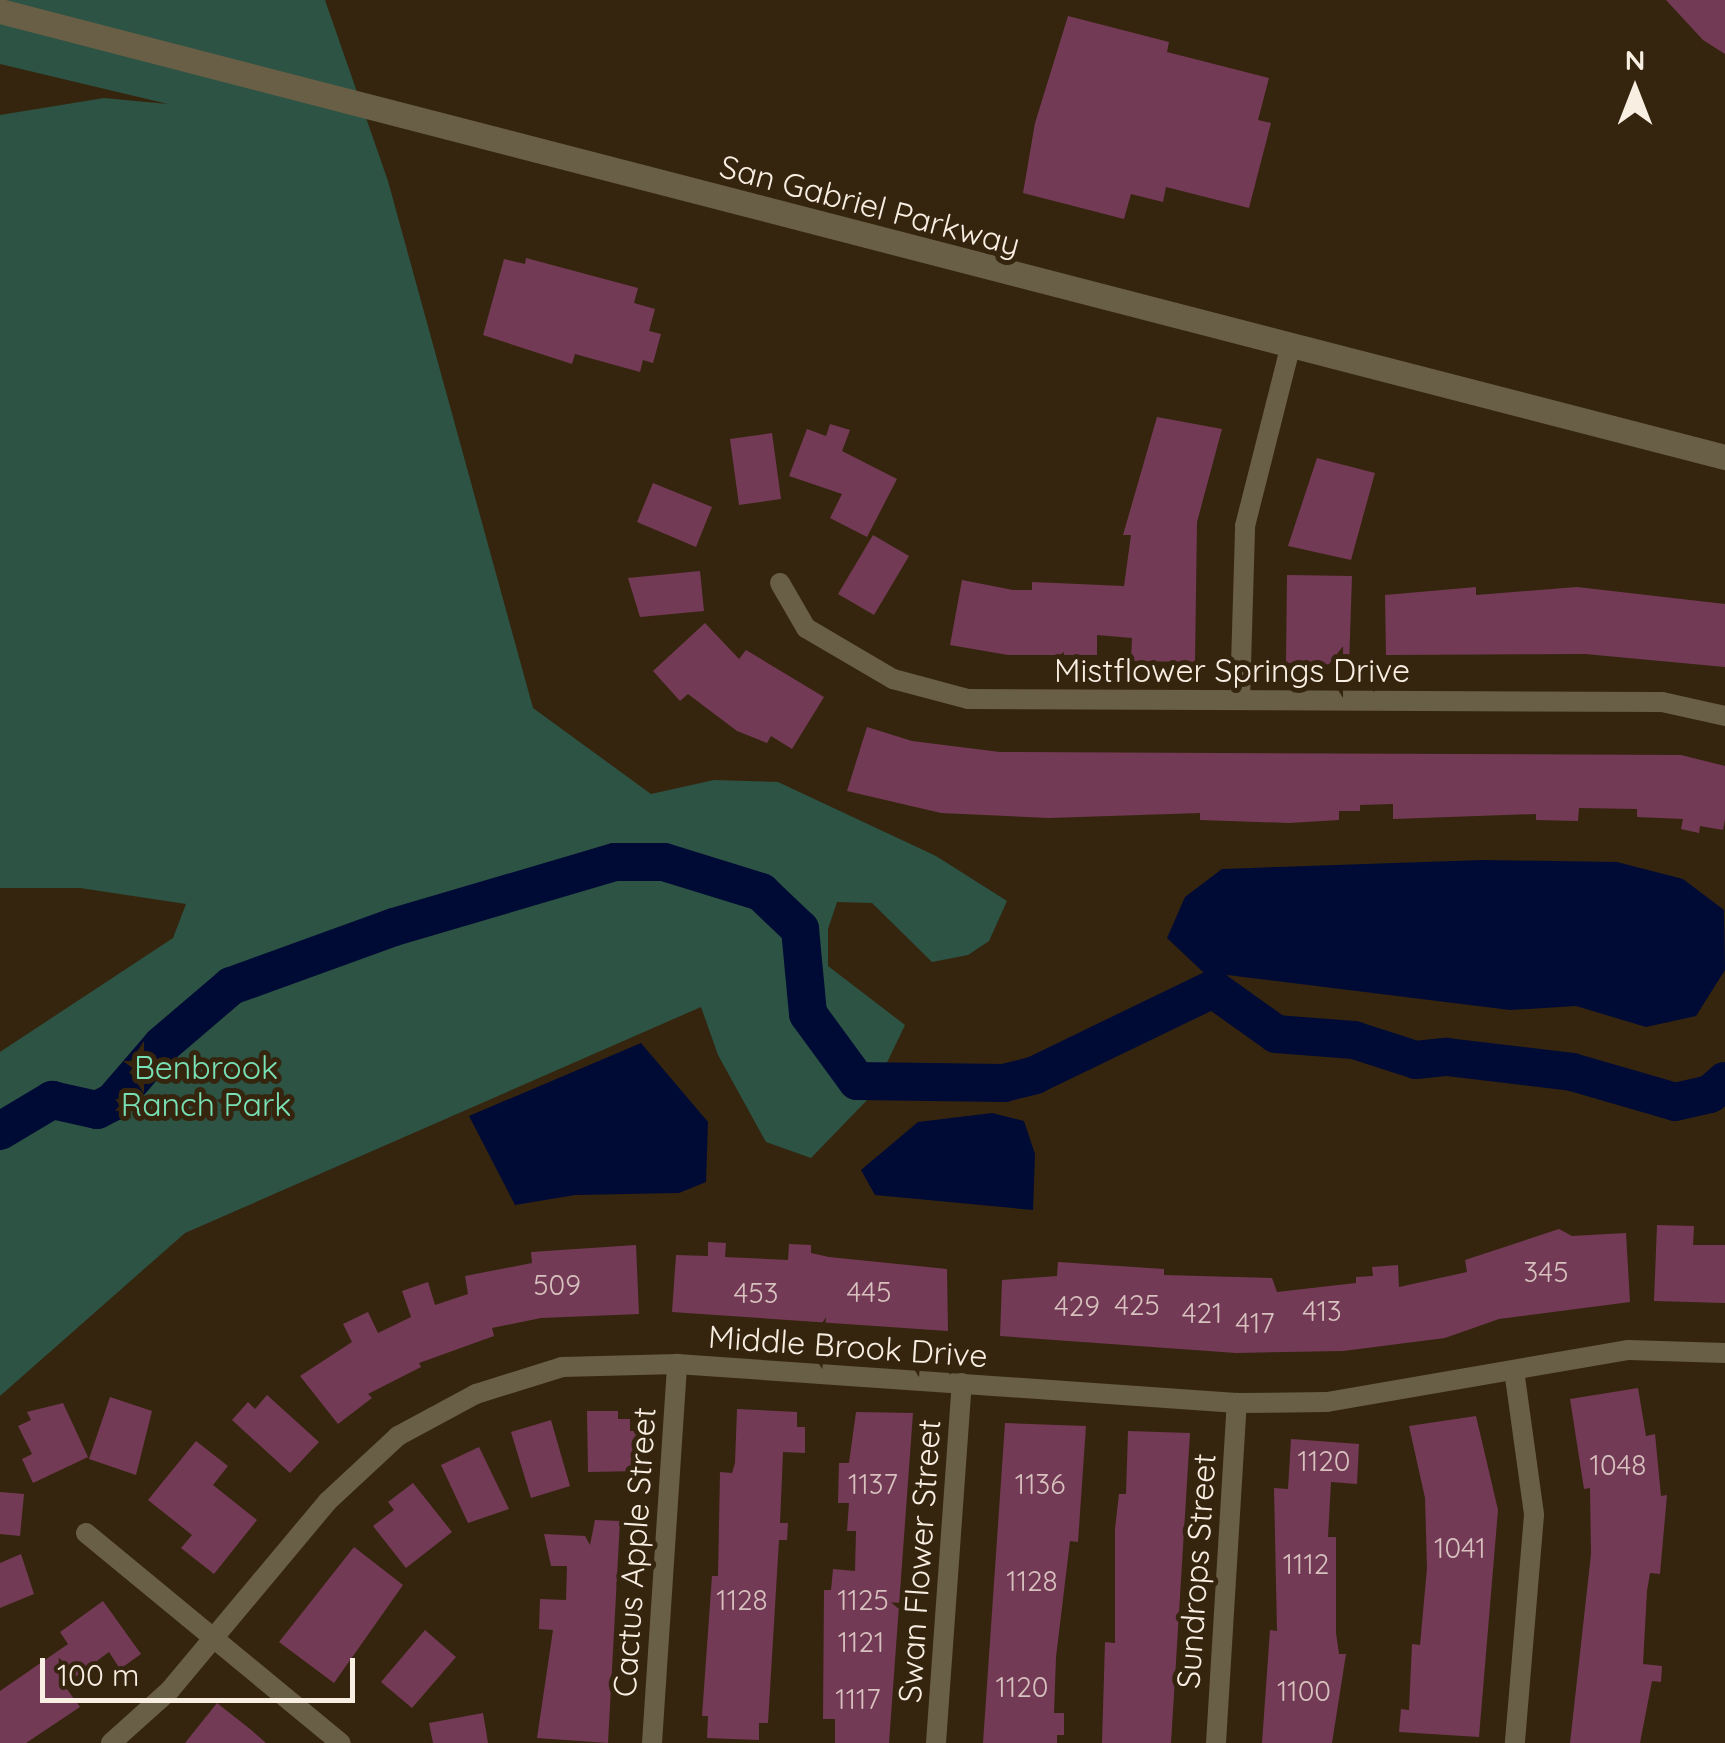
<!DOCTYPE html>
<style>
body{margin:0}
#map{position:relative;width:1725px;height:1743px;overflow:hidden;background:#35250f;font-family:Quicksand,sans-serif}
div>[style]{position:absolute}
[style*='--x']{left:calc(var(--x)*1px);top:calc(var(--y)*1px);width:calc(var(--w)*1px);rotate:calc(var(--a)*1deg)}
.green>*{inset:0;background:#2c5343}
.water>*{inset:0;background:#000b35}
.river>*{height:38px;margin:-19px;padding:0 19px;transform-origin:19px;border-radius:19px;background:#000b35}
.building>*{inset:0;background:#733a55}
.minor>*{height:20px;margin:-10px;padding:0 10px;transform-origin:10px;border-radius:10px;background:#685f46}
.tertiary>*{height:25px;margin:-12.5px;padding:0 12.5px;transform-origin:12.5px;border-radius:12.5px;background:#685f46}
span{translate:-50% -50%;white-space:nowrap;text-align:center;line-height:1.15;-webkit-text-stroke:10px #35250f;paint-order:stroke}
.number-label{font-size:28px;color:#d7c1be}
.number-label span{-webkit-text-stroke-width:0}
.street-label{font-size:32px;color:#f8eee1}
.park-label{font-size:32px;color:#78e0b5}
.north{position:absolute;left:1585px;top:40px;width:100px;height:100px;-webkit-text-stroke:8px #35250f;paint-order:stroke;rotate:0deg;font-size:28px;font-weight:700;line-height:40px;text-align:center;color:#f8eee1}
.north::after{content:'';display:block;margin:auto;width:35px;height:45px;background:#f8eee1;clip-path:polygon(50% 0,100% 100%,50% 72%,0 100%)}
.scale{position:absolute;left:40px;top:1658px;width:315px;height:45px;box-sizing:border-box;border:5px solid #f8eee1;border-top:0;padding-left:12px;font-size:30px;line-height:35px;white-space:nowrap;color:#f8eee1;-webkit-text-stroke:8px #35250f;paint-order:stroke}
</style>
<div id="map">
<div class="green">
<i style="clip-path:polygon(0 0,325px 0,388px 181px,533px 708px,651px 794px,714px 780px,778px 782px,936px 856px,1007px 901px,989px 941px,968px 955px,932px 962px,872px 903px,837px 902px,828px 929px,828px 966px,905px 1025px,871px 1096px,811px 1158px,766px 1142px,718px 1055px,701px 1007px,185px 1233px,0 1396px,0 1052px,173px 938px,186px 904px,80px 888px,0 888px,0 115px,104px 98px,168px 104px,0 64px)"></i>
</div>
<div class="water">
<i style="clip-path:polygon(1483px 860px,1617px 862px,1683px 879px,1724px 910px,1725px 970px,1696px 1016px,1646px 1027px,1576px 1006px,1510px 1010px,1203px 972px,1167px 938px,1185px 897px,1222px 869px)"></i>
<i style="clip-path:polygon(641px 1043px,708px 1122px,706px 1182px,679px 1193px,575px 1195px,515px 1205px,469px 1116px)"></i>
<i style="clip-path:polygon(992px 1113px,1024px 1121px,1035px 1154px,1033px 1210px,875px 1195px,861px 1170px,918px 1122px)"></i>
</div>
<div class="river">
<i style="--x:0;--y:1131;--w:61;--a:-30.8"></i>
<i style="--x:52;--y:1100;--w:46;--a:12.5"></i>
<i style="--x:97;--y:1110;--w:18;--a:-27"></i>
<i style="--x:113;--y:1102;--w:75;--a:-49.3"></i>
<i style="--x:162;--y:1045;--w:91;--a:-40.5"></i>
<i style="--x:231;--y:986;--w:173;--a:-19.9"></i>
<i style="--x:394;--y:927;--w:230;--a:-16.4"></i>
<i style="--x:615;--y:862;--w:49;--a:0"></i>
<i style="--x:664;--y:862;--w:102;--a:17.2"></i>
<i style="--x:761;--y:892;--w:54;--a:43.5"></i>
<i style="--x:800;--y:929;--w:85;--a:84.6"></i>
<i style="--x:808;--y:1014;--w:83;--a:53.8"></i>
<i style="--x:857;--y:1081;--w:147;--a:0.8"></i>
<i style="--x:1004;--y:1083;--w:32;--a:-14"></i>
<i style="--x:1035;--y:1075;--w:198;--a:-25.8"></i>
<i style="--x:1213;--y:989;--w:77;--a:35.5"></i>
<i style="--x:1276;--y:1034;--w:78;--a:4.4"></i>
<i style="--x:1354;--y:1040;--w:65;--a:17.9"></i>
<i style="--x:1416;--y:1060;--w:31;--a:-6"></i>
<i style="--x:1447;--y:1057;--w:126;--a:6.8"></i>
<i style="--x:1572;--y:1072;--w:107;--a:16.2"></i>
<i style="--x:1675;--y:1102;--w:36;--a:-13"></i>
<i style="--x:1710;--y:1094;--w:20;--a:-41"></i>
</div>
<div class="building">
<i style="clip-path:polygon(1666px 0,1725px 0,1725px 54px,1703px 40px)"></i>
<i style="clip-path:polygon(1068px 16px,1169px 42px,1167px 52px,1269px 78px,1258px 120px,1271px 123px,1249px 208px,1166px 187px,1163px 202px,1131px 194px,1124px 219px,1023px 193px,1035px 123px)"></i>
<i style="clip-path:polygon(526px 258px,638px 288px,634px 303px,655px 309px,649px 331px,661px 334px,653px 363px,643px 360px,640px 372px,575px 354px,572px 364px,483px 335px,504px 259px,525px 264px)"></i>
<i style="clip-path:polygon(1157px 417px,1222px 429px,1197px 522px,1195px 662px,1131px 661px,1132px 638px,1097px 635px,1097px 655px,1008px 655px,950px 645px,962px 580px,1013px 590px,1032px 590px,1032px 582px,1124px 586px,1131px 535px,1123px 535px)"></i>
<i style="clip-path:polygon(830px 424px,850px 430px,842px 451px,897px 479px,867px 537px,830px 518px,842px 494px,789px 476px,807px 429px,826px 436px)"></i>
<i style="clip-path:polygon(772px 433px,781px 499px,739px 505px,730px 439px)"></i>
<i style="clip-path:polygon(1317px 458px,1375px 473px,1351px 560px,1288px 546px)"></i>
<i style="clip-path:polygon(653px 483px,712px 507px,696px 547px,637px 522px)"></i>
<i style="clip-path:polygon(873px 535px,909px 556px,874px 615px,838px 594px)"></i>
<i style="clip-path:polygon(700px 571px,704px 611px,640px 617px,628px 578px)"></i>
<i style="clip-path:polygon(1287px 575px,1352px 576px,1349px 665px,1286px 663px)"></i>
<i style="clip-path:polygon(1476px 587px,1476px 595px,1577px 587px,1725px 604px,1725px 667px,1585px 654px,1386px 655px,1385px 595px)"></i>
<i style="clip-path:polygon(705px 623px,739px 659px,746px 650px,824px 697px,792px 749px,771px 736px,767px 743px,737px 731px,688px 694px,680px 701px,653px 671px)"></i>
<i style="clip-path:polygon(867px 727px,912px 741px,1000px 752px,1681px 755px,1725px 766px,1725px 819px,1723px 830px,1700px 826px,1699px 833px,1681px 829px,1683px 819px,1637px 817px,1637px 809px,1579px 808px,1578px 821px,1536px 820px,1536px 814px,1393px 819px,1393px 804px,1360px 805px,1360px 811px,1339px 811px,1339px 820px,1289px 823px,1200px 820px,1200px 813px,1049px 818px,941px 813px,847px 791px)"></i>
<i style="clip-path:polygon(1657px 1225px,1694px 1226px,1693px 1245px,1725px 1245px,1725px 1303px,1654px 1301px)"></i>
<i style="clip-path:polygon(1559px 1229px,1572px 1236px,1626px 1233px,1630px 1302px,1499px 1319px,1445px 1338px,1343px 1351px,1236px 1353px,1000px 1336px,1002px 1280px,1057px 1276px,1058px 1262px,1164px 1269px,1164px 1275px,1272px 1278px,1277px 1292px,1356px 1283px,1356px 1277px,1373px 1276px,1372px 1267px,1398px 1265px,1399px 1287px,1467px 1272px,1465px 1260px)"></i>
<i style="clip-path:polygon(708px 1242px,726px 1243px,725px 1257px,788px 1260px,789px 1244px,811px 1245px,811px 1253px,829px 1257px,947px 1269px,948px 1331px,672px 1312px,676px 1255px,708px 1256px)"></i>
<i style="clip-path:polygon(636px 1245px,639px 1314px,541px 1318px,492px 1328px,494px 1336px,419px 1363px,421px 1367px,368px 1394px,372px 1398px,338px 1424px,300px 1376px,352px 1342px,343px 1324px,368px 1312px,378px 1333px,411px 1317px,402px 1291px,428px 1282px,435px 1305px,468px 1294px,465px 1276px,532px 1263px,531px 1252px)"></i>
<i style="clip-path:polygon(1638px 1388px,1646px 1436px,1655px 1434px,1661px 1496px,1667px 1495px,1660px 1574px,1650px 1573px,1647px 1591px,1643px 1664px,1662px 1666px,1661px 1682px,1652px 1681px,1640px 1743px,1570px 1743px,1591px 1554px,1590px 1488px,1584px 1489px,1570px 1399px)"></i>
<i style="clip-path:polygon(267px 1395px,319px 1442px,290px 1473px,232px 1420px,248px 1402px,255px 1409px)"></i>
<i style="clip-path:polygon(110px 1397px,152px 1411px,136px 1475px,89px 1459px)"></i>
<i style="clip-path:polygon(63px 1403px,88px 1457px,33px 1483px,22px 1459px,32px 1454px,18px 1426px,31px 1420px,27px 1412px)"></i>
<i style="clip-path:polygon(737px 1409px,797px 1412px,797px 1427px,805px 1427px,805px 1453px,783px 1452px,780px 1523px,788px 1523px,787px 1540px,779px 1540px,768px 1723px,759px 1723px,759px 1740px,707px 1738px,708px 1716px,702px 1716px,712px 1576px,718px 1576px,720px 1472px,732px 1473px,735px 1463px)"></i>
<i style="clip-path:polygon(587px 1411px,618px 1411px,618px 1419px,630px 1419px,630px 1431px,641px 1431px,642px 1471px,588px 1472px)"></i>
<i style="clip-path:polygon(856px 1412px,913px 1413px,889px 1743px,835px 1743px,835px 1719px,823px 1719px,824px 1590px,831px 1590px,833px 1569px,855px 1571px,856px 1531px,847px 1531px,849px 1503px,838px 1503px,839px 1463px,849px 1463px)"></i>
<i style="clip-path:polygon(1476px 1416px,1498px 1510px,1479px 1737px,1399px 1732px,1401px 1709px,1409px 1710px,1412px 1644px,1420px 1645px,1427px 1568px,1425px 1498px,1409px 1426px)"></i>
<i style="clip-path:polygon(551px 1420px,570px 1486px,531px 1498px,511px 1432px)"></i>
<i style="clip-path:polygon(1005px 1423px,1086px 1426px,1078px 1542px,1070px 1541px,1056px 1657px,1054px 1713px,1064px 1713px,1064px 1735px,1057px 1735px,1057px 1743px,983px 1743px)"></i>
<i style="clip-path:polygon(1128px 1431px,1190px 1433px,1171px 1743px,1102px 1743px,1105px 1642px,1115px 1643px,1115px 1529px,1119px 1494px,1126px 1494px)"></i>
<i style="clip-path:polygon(1291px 1439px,1359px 1444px,1357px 1484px,1331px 1482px,1328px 1537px,1336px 1537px,1336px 1633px,1339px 1654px,1346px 1654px,1332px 1743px,1262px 1743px,1270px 1630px,1277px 1631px,1274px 1488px,1288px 1489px)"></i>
<i style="clip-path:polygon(196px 1441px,228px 1466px,213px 1485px,257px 1520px,214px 1574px,181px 1548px,192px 1535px,148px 1500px)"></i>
<i style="clip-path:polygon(479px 1447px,509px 1509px,468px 1523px,441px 1465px)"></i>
<i style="clip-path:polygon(413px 1483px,452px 1532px,406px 1568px,373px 1526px,394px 1510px,388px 1502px)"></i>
<i style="clip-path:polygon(0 1492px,24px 1494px,20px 1536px,0 1534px)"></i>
<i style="clip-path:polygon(595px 1520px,620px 1521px,608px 1743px,537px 1738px,553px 1630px,539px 1629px,540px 1599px,566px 1600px,567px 1566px,551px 1566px,544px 1534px,585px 1536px,590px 1545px)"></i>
<i style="clip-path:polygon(354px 1547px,403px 1585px,334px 1683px,279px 1642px)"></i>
<i style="clip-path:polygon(21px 1554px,34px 1594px,0 1608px,0 1563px)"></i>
<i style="clip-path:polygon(103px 1601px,141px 1654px,120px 1669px,109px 1652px,64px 1685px,80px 1707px,26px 1743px,0 1743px,0 1691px,68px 1644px,60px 1632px)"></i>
<i style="clip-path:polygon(425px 1630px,456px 1657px,412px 1708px,381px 1682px)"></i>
<i style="clip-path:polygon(217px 1703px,250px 1729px,266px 1743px,185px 1743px)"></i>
<i style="clip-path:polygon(483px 1713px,488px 1743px,433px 1743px,429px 1723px)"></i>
</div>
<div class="minor">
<i style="--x:780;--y:583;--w:52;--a:60"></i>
<i style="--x:806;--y:628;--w:101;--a:30.4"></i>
<i style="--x:893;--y:679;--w:78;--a:14.9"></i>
<i style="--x:968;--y:699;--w:694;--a:0.25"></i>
<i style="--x:1662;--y:702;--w:65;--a:12.5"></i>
<i style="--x:1240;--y:699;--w:173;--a:-88.3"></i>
<i style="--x:1245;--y:526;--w:184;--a:-75.8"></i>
<i style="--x:1514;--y:1370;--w:146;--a:82.1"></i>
<i style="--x:1534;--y:1515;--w:229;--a:94.8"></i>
<i style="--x:86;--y:1533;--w:330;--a:39.5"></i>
<i style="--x:111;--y:1743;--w:79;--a:-41.9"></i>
<i style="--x:170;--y:1690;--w:245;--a:-50.1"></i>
<i style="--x:327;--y:1502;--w:97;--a:-42.9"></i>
<i style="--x:398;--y:1436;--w:89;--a:-28.3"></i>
<i style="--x:476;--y:1394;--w:90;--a:-17.4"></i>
<i style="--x:562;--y:1367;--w:115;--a:-1.5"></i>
<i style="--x:677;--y:1364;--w:561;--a:3.98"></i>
<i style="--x:1237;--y:1403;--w:90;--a:-0.6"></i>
<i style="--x:1327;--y:1402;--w:306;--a:-9.8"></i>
<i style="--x:1629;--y:1350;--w:96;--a:1.8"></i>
<i style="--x:652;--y:1743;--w:380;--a:-86.2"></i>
<i style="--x:936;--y:1743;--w:361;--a:-85.9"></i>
<i style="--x:1216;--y:1743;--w:341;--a:-86.5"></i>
</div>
<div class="tertiary">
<i style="--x:0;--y:11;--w:1782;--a:14.5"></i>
</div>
<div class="number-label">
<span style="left:1546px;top:1272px">345</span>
<span style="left:557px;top:1285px">509</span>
<span style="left:869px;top:1292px">445</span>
<span style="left:756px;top:1293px">453</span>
<span style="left:1137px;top:1305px">425</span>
<span style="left:1077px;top:1306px">429</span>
<span style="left:1322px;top:1311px">413</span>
<span style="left:1202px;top:1313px">421</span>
<span style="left:1255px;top:1323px">417</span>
<span style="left:1324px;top:1461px">1120</span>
<span style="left:1618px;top:1465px">1048</span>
<span style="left:873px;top:1484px">1137</span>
<span style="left:1040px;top:1484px">1136</span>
<span style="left:1460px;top:1548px">1041</span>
<span style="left:1306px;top:1564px">1112</span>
<span style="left:1032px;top:1581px">1128</span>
<span style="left:742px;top:1600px">1128</span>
<span style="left:863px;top:1600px">1125</span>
<span style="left:861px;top:1642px">1121</span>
<span style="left:1022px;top:1687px">1120</span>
<span style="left:1304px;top:1691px">1100</span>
<span style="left:858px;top:1699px">1117</span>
</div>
<div class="street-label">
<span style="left:870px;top:205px;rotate:15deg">San Gabriel Parkway</span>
<span style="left:1232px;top:670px">Mistflower Springs Drive</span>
<span style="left:848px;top:1346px;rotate:4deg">Middle Brook Drive</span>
<span style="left:634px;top:1552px;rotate:-86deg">Cactus Apple Street</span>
<span style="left:919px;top:1561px;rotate:-86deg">Swan Flower Street</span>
<span style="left:1196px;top:1571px;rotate:-86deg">Sundrops Street</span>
</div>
<div class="park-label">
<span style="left:206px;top:1086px">Benbrook<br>Ranch Park</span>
</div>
<div class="north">N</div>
<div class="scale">100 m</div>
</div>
